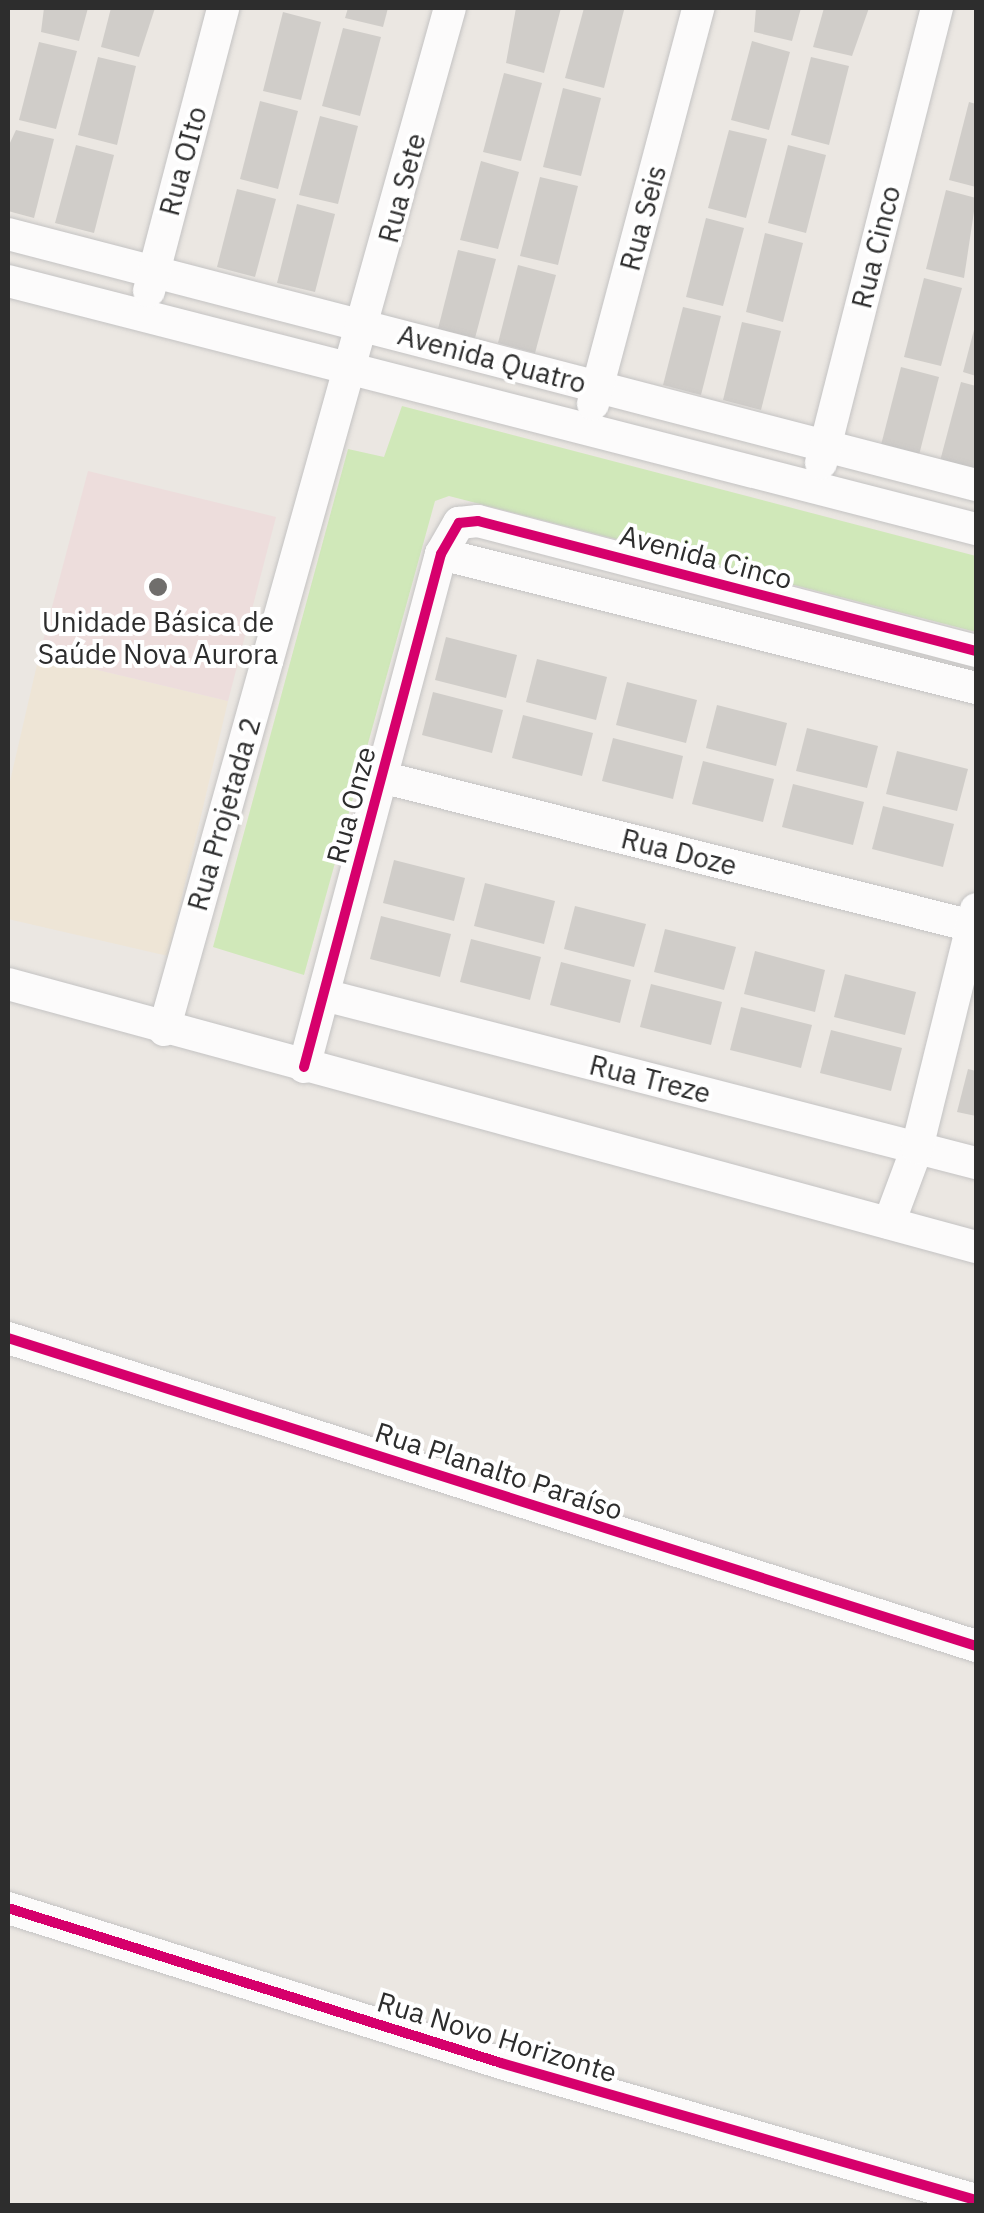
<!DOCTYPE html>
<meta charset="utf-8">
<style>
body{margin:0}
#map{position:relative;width:984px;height:2213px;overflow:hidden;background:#ebe7e2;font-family:"IBM Plex Sans",sans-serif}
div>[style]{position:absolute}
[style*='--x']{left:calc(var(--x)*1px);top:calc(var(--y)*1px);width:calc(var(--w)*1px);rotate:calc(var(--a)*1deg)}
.education>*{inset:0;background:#eee5d6}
.medical>*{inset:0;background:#eddddc}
.green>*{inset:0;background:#d0e8b9}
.building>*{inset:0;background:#d0cdc9}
.roads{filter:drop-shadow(0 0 2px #c4c3c3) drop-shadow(0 0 2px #c4c3c3)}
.street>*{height:32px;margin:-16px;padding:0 16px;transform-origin:16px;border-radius:16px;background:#fcfbfb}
.cycleway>*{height:10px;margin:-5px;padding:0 5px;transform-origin:5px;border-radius:5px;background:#d6006c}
.dots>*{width:28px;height:28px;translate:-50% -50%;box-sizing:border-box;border:5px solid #fff;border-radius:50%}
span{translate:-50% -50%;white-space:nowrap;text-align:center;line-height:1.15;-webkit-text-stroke:8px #fff;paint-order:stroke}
.street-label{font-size:28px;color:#2d2d2d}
.poi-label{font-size:28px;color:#2d2d2d}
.frame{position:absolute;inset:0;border:10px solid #2d2d2d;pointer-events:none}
</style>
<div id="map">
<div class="education">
<i style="clip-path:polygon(39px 656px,228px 701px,168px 956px,8px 919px,8px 790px)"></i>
</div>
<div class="medical">
<i style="clip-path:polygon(88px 471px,276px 517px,228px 701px,39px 656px)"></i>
</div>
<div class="green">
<i style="clip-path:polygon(402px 406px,976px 556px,976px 632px,449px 496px,435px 501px,304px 975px,213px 947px,348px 449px,384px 457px)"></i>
</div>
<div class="building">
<i style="clip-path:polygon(44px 8px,88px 8px,79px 41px,41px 32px)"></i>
<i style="clip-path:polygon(111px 8px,155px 8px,139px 57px,101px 47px)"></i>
<i style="clip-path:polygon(348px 8px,388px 8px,383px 27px,345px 18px)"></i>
<i style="clip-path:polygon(516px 8px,561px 8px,544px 73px,506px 63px)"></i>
<i style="clip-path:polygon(584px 8px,624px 10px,604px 88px,565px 78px)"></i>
<i style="clip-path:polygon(756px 8px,801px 8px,792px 41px,754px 32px)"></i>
<i style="clip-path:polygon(824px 8px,869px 8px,852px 56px,813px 47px)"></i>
<i style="clip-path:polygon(283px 12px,321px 22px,301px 100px,263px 91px)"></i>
<i style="clip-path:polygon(343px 28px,381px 37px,360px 116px,322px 106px)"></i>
<i style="clip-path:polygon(752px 41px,790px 52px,769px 130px,731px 120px)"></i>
<i style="clip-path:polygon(39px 42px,77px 51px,56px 129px,19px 120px)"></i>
<i style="clip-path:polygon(98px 57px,136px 66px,117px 145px,78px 135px)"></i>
<i style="clip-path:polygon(811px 57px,849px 66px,829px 145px,791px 135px)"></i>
<i style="clip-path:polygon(504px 73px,542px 83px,521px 161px,483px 152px)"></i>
<i style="clip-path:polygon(563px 88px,601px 98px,581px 176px,543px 167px)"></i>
<i style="clip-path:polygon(260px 101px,298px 111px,278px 189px,240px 179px)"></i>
<i style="clip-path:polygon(969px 102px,976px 104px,976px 187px,949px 180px)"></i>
<i style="clip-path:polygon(320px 116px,358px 126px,338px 204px,299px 195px)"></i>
<i style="clip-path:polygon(16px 130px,54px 139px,34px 218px,8px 211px,8px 147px)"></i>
<i style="clip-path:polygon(729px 130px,767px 139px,746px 218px,708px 208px)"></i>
<i style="clip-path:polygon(76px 145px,114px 155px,94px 233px,55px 223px)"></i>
<i style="clip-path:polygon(788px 145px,826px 155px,806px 233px,768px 223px)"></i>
<i style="clip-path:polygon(481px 161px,519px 172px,498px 249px,460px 240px)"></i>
<i style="clip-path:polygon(540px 177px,578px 186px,558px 265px,520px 256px)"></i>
<i style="clip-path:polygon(237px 189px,276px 199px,255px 277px,217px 267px)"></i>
<i style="clip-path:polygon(946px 190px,976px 198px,964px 278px,926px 269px)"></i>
<i style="clip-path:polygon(297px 204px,335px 214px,315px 292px,277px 283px)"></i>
<i style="clip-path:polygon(706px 218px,744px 228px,723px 306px,686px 297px)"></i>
<i style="clip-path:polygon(765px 233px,803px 243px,783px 322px,746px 312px)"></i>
<i style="clip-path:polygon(458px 250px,496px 259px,475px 338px,438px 329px)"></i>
<i style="clip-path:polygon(518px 265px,556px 275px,535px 353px,498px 343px)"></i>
<i style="clip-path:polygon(924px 278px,962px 288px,941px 366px,904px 357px)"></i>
<i style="clip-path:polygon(683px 307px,721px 316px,701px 395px,663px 385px)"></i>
<i style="clip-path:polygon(742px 322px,781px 331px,761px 410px,723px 400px)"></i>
<i style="clip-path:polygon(975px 326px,976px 326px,976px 376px,963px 372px)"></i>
<i style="clip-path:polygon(901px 367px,939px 377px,919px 455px,881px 445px)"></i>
<i style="clip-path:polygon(961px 382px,976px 386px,976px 470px,940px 461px)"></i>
<i style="clip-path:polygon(446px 637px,517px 655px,506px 698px,435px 680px)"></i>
<i style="clip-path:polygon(537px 659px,607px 677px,596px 720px,526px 702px)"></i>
<i style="clip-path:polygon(627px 682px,697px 700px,686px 743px,616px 725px)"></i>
<i style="clip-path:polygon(433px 692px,503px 710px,492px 753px,422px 735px)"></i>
<i style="clip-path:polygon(717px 705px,787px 723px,776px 766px,706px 748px)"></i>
<i style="clip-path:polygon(523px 715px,593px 733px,582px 776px,512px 758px)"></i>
<i style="clip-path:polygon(807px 728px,878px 746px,867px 788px,796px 771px)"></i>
<i style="clip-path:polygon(613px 738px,683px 756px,673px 799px,602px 781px)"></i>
<i style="clip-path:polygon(897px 751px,968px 769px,957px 811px,886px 794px)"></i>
<i style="clip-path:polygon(703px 761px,774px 779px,763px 822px,692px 804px)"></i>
<i style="clip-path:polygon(793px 784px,864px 802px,853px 845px,782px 827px)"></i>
<i style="clip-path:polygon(883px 806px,954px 824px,943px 867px,872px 849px)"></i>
<i style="clip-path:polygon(394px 860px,465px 878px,454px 921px,383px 903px)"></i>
<i style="clip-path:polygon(485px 883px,555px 901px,544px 944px,474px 926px)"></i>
<i style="clip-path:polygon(575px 906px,646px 924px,634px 967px,564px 949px)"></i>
<i style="clip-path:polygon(381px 916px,451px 934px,440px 977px,370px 959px)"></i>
<i style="clip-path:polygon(665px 929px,736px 947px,724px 990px,654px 972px)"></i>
<i style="clip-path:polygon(471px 939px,541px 957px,530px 1000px,460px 982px)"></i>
<i style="clip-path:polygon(755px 951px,825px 970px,815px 1012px,744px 994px)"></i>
<i style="clip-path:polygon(561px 962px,631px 980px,620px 1023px,550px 1005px)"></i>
<i style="clip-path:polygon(845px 974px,916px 992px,905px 1035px,834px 1017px)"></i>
<i style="clip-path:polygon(651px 984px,722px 1002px,711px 1045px,640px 1027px)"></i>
<i style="clip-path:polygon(741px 1007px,812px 1025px,801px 1068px,730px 1050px)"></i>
<i style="clip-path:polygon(831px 1030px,902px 1048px,891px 1091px,820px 1073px)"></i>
<i style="clip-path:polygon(968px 1069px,976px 1071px,976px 1116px,957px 1112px)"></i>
</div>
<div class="roads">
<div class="street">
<i style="--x:8;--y:234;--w:1000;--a:14.54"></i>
<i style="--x:8;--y:281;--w:999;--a:14.37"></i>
<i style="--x:149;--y:291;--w:293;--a:-75.3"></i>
<i style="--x:593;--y:404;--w:410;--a:-75.1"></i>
<i style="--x:821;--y:463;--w:470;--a:-75.7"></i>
<i style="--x:441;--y:554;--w:552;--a:14.06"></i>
<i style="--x:381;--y:777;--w:614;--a:14.15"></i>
<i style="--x:8;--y:984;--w:1003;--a:15.2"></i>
<i style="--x:324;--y:995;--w:673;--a:14.45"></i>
<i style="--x:164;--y:1030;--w:1061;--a:-74.37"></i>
<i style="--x:304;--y:1067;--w:531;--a:-75.05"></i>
<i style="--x:441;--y:554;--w:36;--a:-60"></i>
<i style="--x:459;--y:523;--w:19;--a:-6"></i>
<i style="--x:478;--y:521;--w:515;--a:14.63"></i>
<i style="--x:889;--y:1223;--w:80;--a:-69.5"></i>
<i style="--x:917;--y:1148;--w:246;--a:-76.1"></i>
<i style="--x:8;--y:1338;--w:1016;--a:17.65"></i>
<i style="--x:8;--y:1908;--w:517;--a:17.45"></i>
<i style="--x:501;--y:2063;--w:494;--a:16.1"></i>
</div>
</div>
<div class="cycleway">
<i style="--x:304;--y:1067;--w:531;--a:-75.05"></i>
<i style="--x:441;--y:554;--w:36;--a:-60"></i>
<i style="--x:459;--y:523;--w:19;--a:-6"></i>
<i style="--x:478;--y:521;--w:515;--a:14.63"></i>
<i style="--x:8;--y:1338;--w:1016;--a:17.65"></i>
<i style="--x:8;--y:1908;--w:517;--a:17.45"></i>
<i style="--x:501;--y:2063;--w:494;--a:16.1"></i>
</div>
<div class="dots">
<i style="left:158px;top:587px;background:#706e6c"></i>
</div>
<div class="street-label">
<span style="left:183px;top:161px;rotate:-75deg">Rua OIto</span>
<span style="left:402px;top:188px;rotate:-75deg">Rua Sete</span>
<span style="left:643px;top:218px;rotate:-75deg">Rua Seis</span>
<span style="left:876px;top:247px;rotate:-76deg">Rua Cinco</span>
<span style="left:492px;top:359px;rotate:15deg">Avenida Quatro</span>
<span style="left:706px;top:557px;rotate:15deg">Avenida Cinco</span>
<span style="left:351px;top:805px;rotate:-75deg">Rua Onze</span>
<span style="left:224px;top:814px;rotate:-74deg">Rua Projetada 2</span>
<span style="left:679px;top:852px;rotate:14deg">Rua Doze</span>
<span style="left:650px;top:1079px;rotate:14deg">Rua Treze</span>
<span style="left:499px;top:1471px;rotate:18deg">Rua Planalto Paraíso</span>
<span style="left:497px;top:2037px;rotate:17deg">Rua Novo Horizonte</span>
</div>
<div class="poi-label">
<span style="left:158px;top:638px">Unidade Básica de<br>Saúde Nova Aurora</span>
</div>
<div class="frame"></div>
</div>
